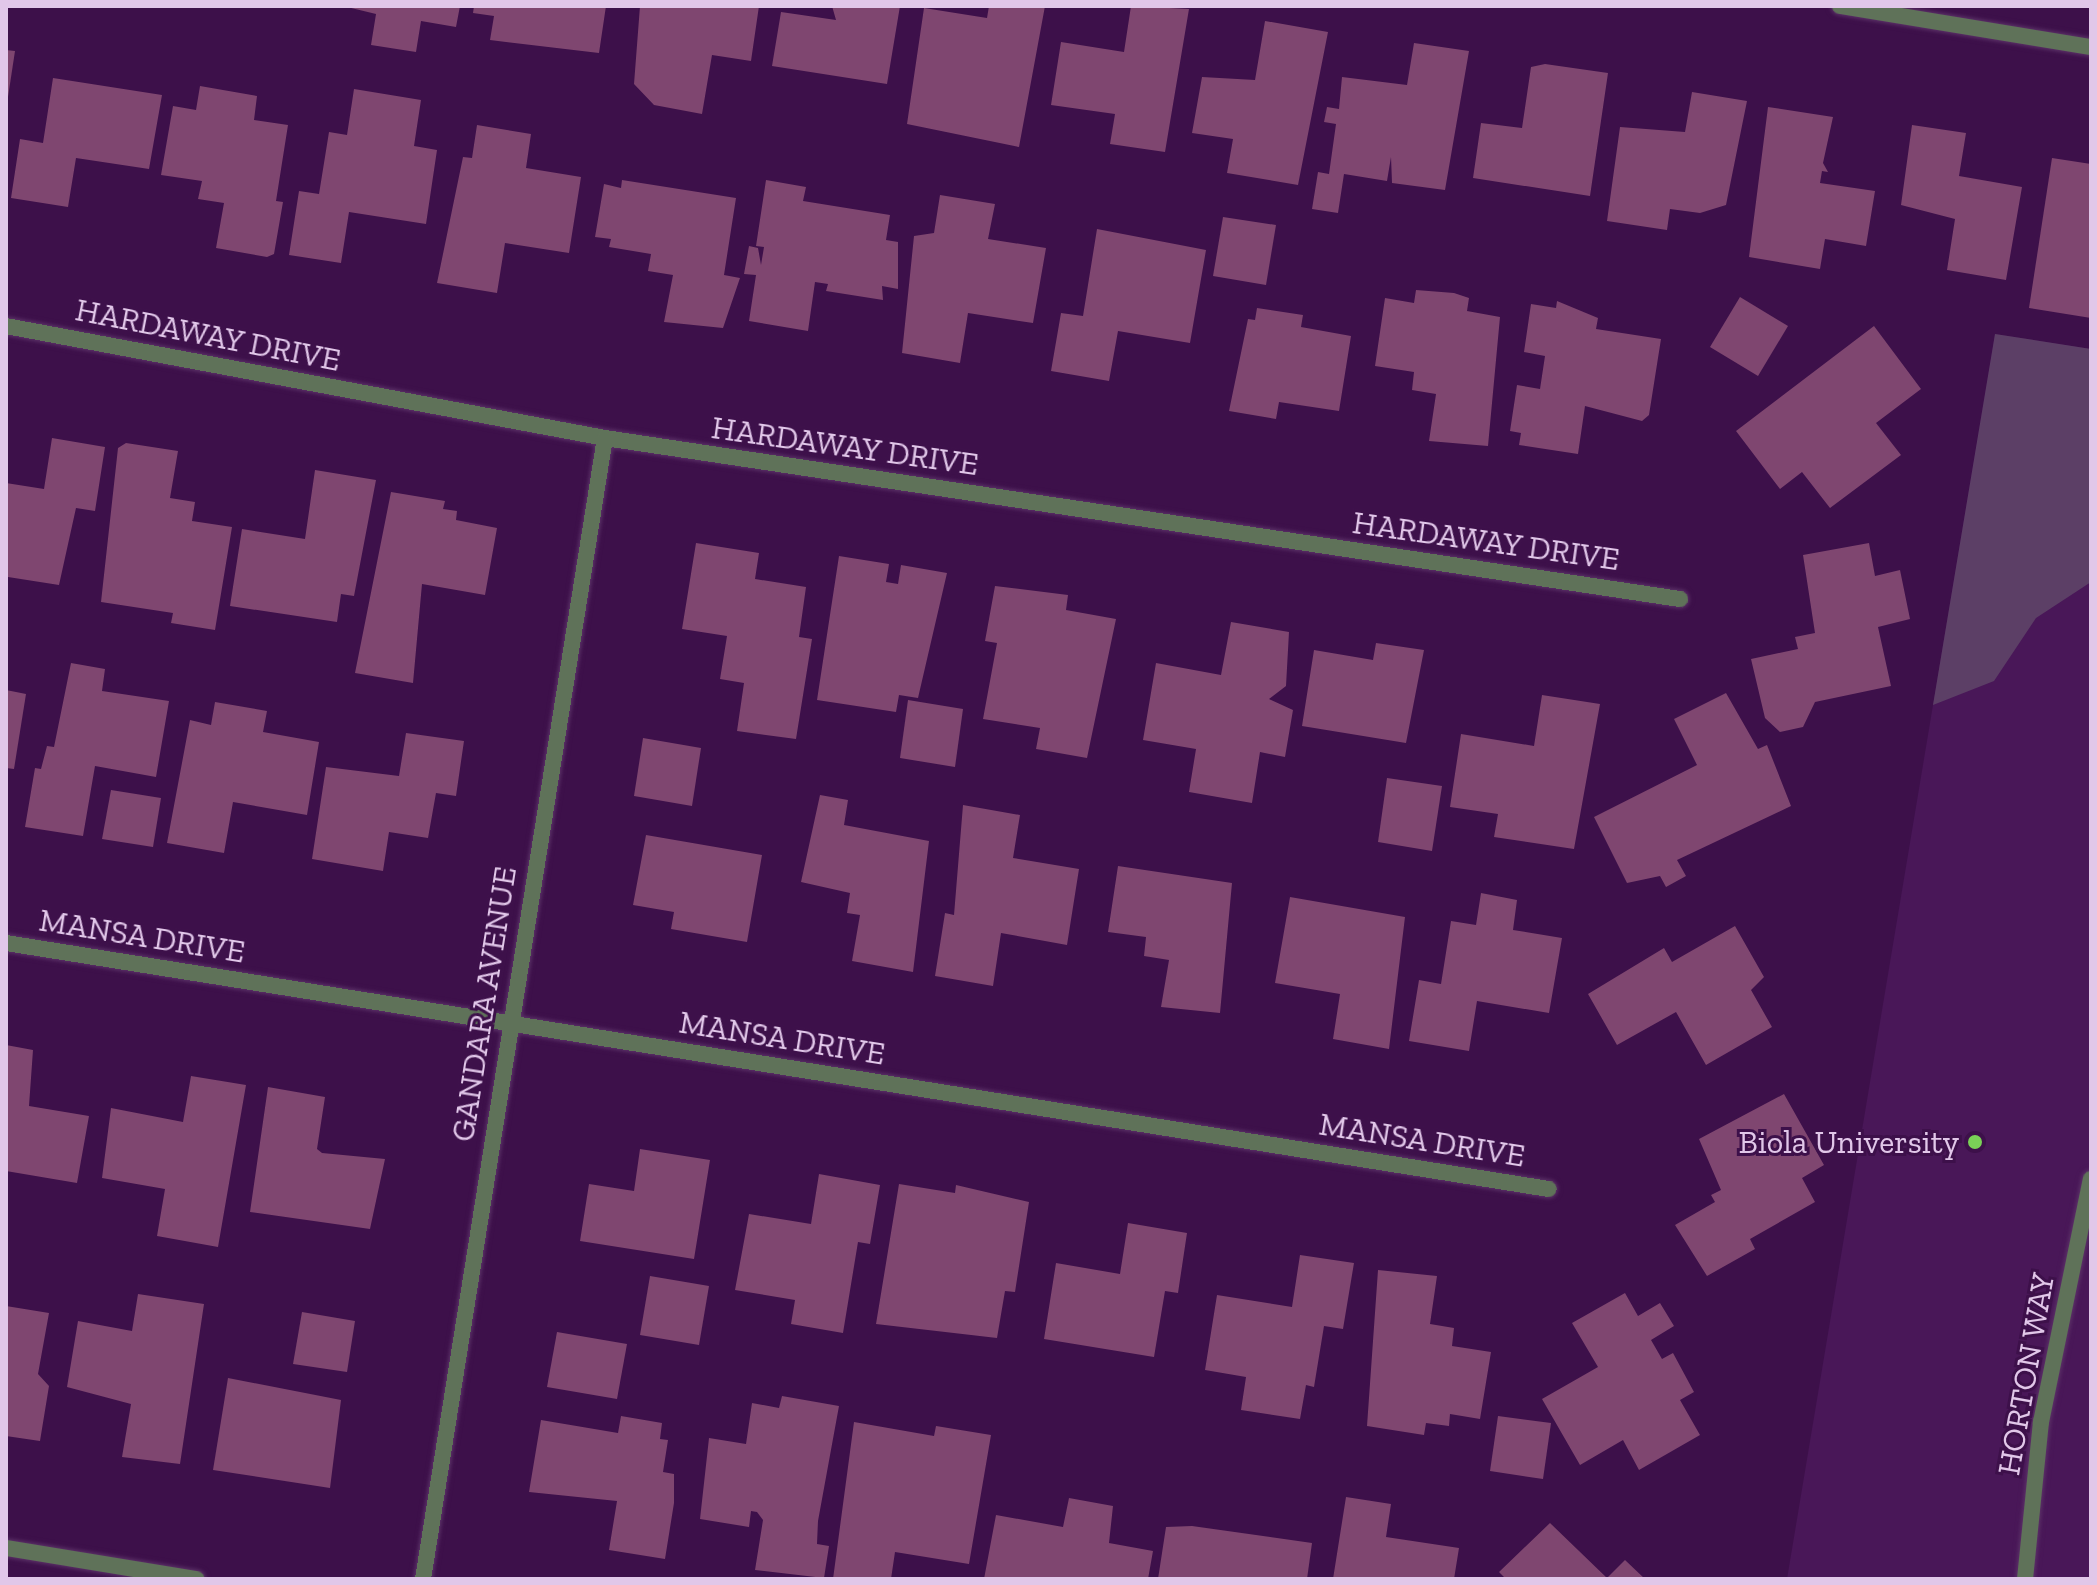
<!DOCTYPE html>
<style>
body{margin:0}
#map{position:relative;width:2097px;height:1585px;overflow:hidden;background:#3d104a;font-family:"Zilla Slab",serif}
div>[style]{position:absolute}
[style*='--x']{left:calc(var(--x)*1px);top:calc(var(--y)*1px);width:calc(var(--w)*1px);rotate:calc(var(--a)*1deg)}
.built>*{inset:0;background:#491758}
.green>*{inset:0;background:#5c3f66}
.building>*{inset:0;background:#7f4670}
.roads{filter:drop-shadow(0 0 2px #5b3167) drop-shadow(0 0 2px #5b3167)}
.service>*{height:16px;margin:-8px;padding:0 8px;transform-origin:8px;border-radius:8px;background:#5f7259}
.minor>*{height:16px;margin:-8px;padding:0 8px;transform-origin:8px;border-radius:8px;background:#5f7259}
.dots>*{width:22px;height:22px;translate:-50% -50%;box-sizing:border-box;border:4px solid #3d104a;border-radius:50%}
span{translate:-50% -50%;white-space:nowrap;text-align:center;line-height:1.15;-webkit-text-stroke:6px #3d104a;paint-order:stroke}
.street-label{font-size:32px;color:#e1c7e9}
.poi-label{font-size:32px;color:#e1c7e9}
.right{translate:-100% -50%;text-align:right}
.frame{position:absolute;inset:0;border:8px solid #e1c7e9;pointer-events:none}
</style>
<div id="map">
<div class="built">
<i style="clip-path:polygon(1995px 334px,2091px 349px,2091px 1579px,1787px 1579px)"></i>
</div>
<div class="green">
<i style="clip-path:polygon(1995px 334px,2091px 349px,2091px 582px,2036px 618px,1994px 681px,1933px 705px)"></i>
</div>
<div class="building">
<i style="clip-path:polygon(343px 6px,460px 6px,456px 27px,421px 21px,416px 52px,371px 45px,376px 14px)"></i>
<i style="clip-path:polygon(474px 6px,606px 6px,599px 53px,490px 40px,494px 16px,473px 13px)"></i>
<i style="clip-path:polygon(640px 6px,759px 6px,751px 61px,712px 55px,702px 114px,654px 105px,634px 84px)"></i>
<i style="clip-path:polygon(832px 6px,900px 6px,887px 84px,772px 66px,781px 12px,836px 20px)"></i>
<i style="clip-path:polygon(989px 6px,1045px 6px,1019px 147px,907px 124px,924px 8px,987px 18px)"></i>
<i style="clip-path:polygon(1131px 6px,1189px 9px,1165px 152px,1110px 144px,1115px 114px,1051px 105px,1061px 42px,1124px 52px)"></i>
<i style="clip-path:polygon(1265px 21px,1328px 32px,1298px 185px,1227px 173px,1233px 139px,1192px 133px,1202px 77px,1255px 80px)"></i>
<i style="clip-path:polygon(1414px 43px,1469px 51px,1445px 190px,1392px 183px,1391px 157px,1387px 181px,1344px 174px,1338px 213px,1312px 209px,1318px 172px,1329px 174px,1336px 124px,1324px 122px,1327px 107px,1339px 109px,1342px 77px,1407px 85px)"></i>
<i style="clip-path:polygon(6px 50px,15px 51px,8px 97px,6px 97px)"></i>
<i style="clip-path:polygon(1545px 64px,1608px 73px,1590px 196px,1473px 178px,1481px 123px,1522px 128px,1531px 67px)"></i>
<i style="clip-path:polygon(53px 78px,162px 95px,149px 169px,76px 158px,68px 207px,11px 198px,20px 139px,43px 143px)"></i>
<i style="clip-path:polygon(200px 86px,257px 96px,254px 120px,288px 125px,276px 201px,283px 202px,274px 254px,267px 257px,216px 248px,224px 203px,198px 199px,202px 181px,161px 175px,173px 106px,196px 110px)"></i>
<i style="clip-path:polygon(354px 89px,421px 100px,414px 146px,437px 150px,426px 224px,349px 212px,341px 263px,289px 255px,299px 191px,319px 194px,329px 132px,347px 135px)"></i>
<i style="clip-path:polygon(1692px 92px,1747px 101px,1726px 205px,1700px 213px,1670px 209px,1667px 230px,1607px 221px,1620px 127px,1685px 132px)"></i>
<i style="clip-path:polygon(1768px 107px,1833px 117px,1823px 163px,1828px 172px,1822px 171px,1820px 183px,1875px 191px,1866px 246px,1825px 239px,1820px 269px,1749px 257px)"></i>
<i style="clip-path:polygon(477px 125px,531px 134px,526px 168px,581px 177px,569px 253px,505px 243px,497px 293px,437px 283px,463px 157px,472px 158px)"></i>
<i style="clip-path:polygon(1912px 125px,1966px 133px,1959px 176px,2022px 187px,2006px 280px,1947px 270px,1955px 219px,1901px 205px)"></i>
<i style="clip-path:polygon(2052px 158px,2091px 164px,2091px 318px,2029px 308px)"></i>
<i style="clip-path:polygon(622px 180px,736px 198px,724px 275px,740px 278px,723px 328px,664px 322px,673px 275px,648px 271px,651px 254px,609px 247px,611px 239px,595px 237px,604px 184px,621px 188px)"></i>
<i style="clip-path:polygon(766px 180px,806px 187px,803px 201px,890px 215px,886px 240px,898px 242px,898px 289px,882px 286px,883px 300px,826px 291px,828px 284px,815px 282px,808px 331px,749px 321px,756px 275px,744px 274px,749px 246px,758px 248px,761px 265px,764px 247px,756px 246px)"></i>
<i style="clip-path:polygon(940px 195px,995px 204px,988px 239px,1046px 248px,1033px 323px,968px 313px,960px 363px,902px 353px,914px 236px,934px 233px)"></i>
<i style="clip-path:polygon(1223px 217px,1276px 225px,1266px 285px,1213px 276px)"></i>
<i style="clip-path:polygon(1097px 229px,1206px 250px,1190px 343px,1118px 331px,1109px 381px,1051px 371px,1061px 313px,1083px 316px)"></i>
<i style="clip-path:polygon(1416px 290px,1454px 293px,1469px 298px,1467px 311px,1500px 317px,1488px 446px,1429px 441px,1436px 394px,1412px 390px,1414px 372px,1375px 366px,1385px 298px,1414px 303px)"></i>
<i style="clip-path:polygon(1740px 297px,1788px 326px,1758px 376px,1710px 347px)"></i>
<i style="clip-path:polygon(1557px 301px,1598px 318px,1596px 329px,1661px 339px,1649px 415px,1642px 421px,1585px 406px,1578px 454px,1519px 445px,1521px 433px,1510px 431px,1517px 385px,1540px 389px,1545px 356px,1524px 352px,1531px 304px,1556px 308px)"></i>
<i style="clip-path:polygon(1257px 308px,1303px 315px,1301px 327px,1351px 336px,1339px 411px,1279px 402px,1276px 419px,1229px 411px,1248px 319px,1255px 320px)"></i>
<i style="clip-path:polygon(1874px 326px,1921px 389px,1876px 423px,1901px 455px,1830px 508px,1802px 472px,1780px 489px,1736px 431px)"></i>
<i style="clip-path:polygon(52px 438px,105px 447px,95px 511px,76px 508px,59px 585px,8px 577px,6px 560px,6px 483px,44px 489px)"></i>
<i style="clip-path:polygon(126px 443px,178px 451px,170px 498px,195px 502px,192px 521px,232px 527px,215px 630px,171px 623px,173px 613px,101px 602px,118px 448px)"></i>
<i style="clip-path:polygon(315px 470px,376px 480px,354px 596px,341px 594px,337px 622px,230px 606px,242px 529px,305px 539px)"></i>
<i style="clip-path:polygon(391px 492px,445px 501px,443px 509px,457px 511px,456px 520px,497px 528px,485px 595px,422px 584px,413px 683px,355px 673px)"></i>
<i style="clip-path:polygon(696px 543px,759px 553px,755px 579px,806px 587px,799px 637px,812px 639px,796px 739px,737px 731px,744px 683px,720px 679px,727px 636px,682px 629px)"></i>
<i style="clip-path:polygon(1869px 543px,1875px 576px,1900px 570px,1910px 619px,1878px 627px,1891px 686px,1815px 702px,1803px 727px,1780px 732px,1765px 718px,1751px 659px,1798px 649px,1795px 637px,1815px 633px,1803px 555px)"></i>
<i style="clip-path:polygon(839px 556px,889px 564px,886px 582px,898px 584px,901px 565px,947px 573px,918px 698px,899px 695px,896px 712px,817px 700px)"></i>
<i style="clip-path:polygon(995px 586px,1068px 595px,1066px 610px,1116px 619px,1087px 758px,1036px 749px,1040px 728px,983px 719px,997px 643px,985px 641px)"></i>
<i style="clip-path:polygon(1231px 622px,1289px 632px,1286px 686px,1269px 699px,1293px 710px,1285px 757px,1260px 752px,1252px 803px,1189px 792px,1196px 749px,1143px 740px,1156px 663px,1221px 675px)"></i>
<i style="clip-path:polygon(1376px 643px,1424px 650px,1406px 743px,1302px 726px,1314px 650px,1373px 660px)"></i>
<i style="clip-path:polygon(71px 663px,105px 669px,102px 691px,169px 701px,156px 777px,95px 766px,83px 836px,25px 827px,35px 768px,41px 769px,47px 746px,54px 747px)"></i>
<i style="clip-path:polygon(6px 690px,26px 694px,14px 769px,6px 768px)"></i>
<i style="clip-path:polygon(1726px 693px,1758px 749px,1767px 745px,1791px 806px,1677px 860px,1686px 876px,1666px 887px,1660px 876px,1627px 883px,1594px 817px,1697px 765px,1674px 719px)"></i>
<i style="clip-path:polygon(1542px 695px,1600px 704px,1574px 849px,1494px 837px,1498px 814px,1450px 807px,1461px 734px,1534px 746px)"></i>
<i style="clip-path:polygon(908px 700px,963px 709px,955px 767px,900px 758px)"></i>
<i style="clip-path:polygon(215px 702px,267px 711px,263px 732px,319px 742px,307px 815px,233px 802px,224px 853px,167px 843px,190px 720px,211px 725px)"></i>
<i style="clip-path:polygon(406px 733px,464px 741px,456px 796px,436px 793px,428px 838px,389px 832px,383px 871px,312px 859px,326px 767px,399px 776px)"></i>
<i style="clip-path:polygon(643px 738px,701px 748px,692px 806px,634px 796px)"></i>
<i style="clip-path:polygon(1387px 778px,1442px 786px,1432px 851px,1378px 842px)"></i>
<i style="clip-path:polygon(111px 790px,161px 798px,153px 847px,102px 839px)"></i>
<i style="clip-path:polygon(820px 795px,848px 800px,844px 825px,929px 841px,913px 972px,852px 961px,860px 915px,847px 913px,850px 893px,801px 882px)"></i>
<i style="clip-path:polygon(963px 805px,1020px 815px,1013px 858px,1079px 869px,1067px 945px,1001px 933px,993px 986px,935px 976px,945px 913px,954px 915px)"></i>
<i style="clip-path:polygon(646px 835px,762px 855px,747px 942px,671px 929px,674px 912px,633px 905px)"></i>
<i style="clip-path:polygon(1118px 866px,1232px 883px,1220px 1013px,1161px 1007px,1169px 960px,1144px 956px,1146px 937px,1108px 932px)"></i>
<i style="clip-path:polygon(1481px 893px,1517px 900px,1513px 930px,1562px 938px,1549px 1013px,1477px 1001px,1469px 1051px,1409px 1041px,1419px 980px,1441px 984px,1451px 921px,1476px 925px)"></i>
<i style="clip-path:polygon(1290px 897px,1405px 917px,1389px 1049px,1333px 1039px,1340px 994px,1275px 983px)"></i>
<i style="clip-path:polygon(1735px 926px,1764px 977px,1751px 990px,1772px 1027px,1706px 1065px,1676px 1012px,1617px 1045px,1588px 994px,1664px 948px,1672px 962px)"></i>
<i style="clip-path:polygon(6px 1045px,33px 1050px,29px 1106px,89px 1116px,77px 1183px,6px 1171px)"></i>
<i style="clip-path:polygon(191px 1076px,246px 1085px,218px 1247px,157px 1236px,165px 1189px,102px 1178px,111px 1108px,183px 1122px)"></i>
<i style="clip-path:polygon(268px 1087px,325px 1097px,317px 1149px,322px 1153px,385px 1159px,370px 1229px,250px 1212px)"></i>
<i style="clip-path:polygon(1784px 1094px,1824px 1165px,1802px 1178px,1815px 1202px,1750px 1239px,1755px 1249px,1707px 1276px,1675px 1225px,1715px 1202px,1711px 1195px,1721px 1190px,1699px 1139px)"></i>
<i style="clip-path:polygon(640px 1149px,710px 1160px,694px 1259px,580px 1241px,589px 1184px,634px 1191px)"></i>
<i style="clip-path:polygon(819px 1174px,880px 1185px,870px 1244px,858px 1242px,843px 1333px,791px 1324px,795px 1300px,735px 1290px,749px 1214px,811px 1224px)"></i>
<i style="clip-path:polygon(899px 1184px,955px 1193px,956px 1185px,1029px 1202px,1015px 1292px,1005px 1291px,997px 1338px,876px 1324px)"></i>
<i style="clip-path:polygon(1128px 1223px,1187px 1233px,1178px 1293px,1165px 1291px,1154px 1357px,1044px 1339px,1056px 1263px,1120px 1274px)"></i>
<i style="clip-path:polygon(1300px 1255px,1354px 1263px,1343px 1329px,1324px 1326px,1314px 1387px,1306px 1385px,1300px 1419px,1241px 1410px,1246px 1377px,1205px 1370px,1217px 1295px,1292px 1307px)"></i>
<i style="clip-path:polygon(1378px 1270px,1437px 1276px,1430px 1324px,1454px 1328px,1452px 1346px,1491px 1352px,1480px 1419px,1450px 1414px,1449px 1426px,1426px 1423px,1424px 1435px,1367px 1426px)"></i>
<i style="clip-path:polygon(650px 1276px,709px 1286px,699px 1345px,640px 1335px)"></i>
<i style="clip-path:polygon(1625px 1293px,1638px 1316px,1660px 1303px,1674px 1326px,1651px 1340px,1662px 1359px,1673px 1353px,1694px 1392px,1680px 1400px,1700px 1435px,1639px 1470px,1623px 1440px,1580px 1465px,1542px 1399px,1598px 1367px,1572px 1323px)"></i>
<i style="clip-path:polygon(138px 1294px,204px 1304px,180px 1464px,122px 1457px,131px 1404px,67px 1387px,78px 1321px,132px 1331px)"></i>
<i style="clip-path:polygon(6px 1306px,49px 1313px,38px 1374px,49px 1386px,40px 1441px,6px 1436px)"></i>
<i style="clip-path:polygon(302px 1312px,355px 1321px,347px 1372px,293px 1364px)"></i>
<i style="clip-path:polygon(557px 1332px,627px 1344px,617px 1399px,547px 1387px)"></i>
<i style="clip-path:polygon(228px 1378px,341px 1400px,330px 1488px,213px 1470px)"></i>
<i style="clip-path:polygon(782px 1396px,839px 1406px,818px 1521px,817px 1544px,829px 1546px,824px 1578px,755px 1570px,763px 1520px,757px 1512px,751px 1511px,749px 1527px,700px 1519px,709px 1438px,746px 1444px,752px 1403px,779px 1408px)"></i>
<i style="clip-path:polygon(621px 1416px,662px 1423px,660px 1439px,668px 1440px,663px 1472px,674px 1474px,674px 1503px,665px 1559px,609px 1550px,617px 1501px,529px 1492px,541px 1420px,618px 1433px)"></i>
<i style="clip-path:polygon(1498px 1416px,1551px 1423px,1543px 1479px,1490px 1471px)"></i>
<i style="clip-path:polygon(854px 1422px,934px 1436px,936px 1426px,991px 1435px,969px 1564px,895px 1552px,891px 1579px,833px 1579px)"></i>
<i style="clip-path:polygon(1346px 1497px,1391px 1504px,1386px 1537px,1459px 1548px,1454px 1579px,1333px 1579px)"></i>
<i style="clip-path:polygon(1069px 1498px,1113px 1506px,1109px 1543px,1153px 1551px,1148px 1579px,984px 1579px,996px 1515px,1063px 1527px)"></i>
<i style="clip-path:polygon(1550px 1523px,1607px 1578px,1625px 1560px,1645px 1579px,1506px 1579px,1499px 1572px)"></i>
<i style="clip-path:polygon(1192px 1526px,1312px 1543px,1307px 1579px,1158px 1579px,1166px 1527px)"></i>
</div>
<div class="roads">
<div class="service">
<i style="--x:2025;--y:1579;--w:158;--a:-84.2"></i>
<i style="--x:2041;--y:1422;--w:248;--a:-78.4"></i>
</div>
<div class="minor">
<i style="--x:1840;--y:6;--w:254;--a:9.3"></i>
<i style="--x:6;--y:326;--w:609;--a:10.59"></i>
<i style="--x:605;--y:438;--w:1087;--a:8.52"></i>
<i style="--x:6;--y:943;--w:1562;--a:9.06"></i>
<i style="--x:6;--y:1548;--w:193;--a:9.3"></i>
<i style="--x:423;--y:1579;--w:1155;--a:-80.94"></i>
</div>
</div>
<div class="dots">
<i style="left:1975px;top:1142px;background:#7ad157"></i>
</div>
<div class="street-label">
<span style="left:208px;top:335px;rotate:11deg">HARDAWAY DRIVE</span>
<span style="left:845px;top:446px;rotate:8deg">HARDAWAY DRIVE</span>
<span style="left:1486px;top:541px;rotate:8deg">HARDAWAY DRIVE</span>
<span style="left:142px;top:936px;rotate:9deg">MANSA DRIVE</span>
<span style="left:484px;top:1004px;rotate:-81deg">GANDARA AVENUE</span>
<span style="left:782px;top:1038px;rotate:9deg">MANSA DRIVE</span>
<span style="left:1422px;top:1140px;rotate:9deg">MANSA DRIVE</span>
<span style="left:2026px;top:1374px;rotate:-80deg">HORTON WAY</span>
</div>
<div class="poi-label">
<span class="right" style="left:1959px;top:1142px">Biola University</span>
</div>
<div class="frame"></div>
</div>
